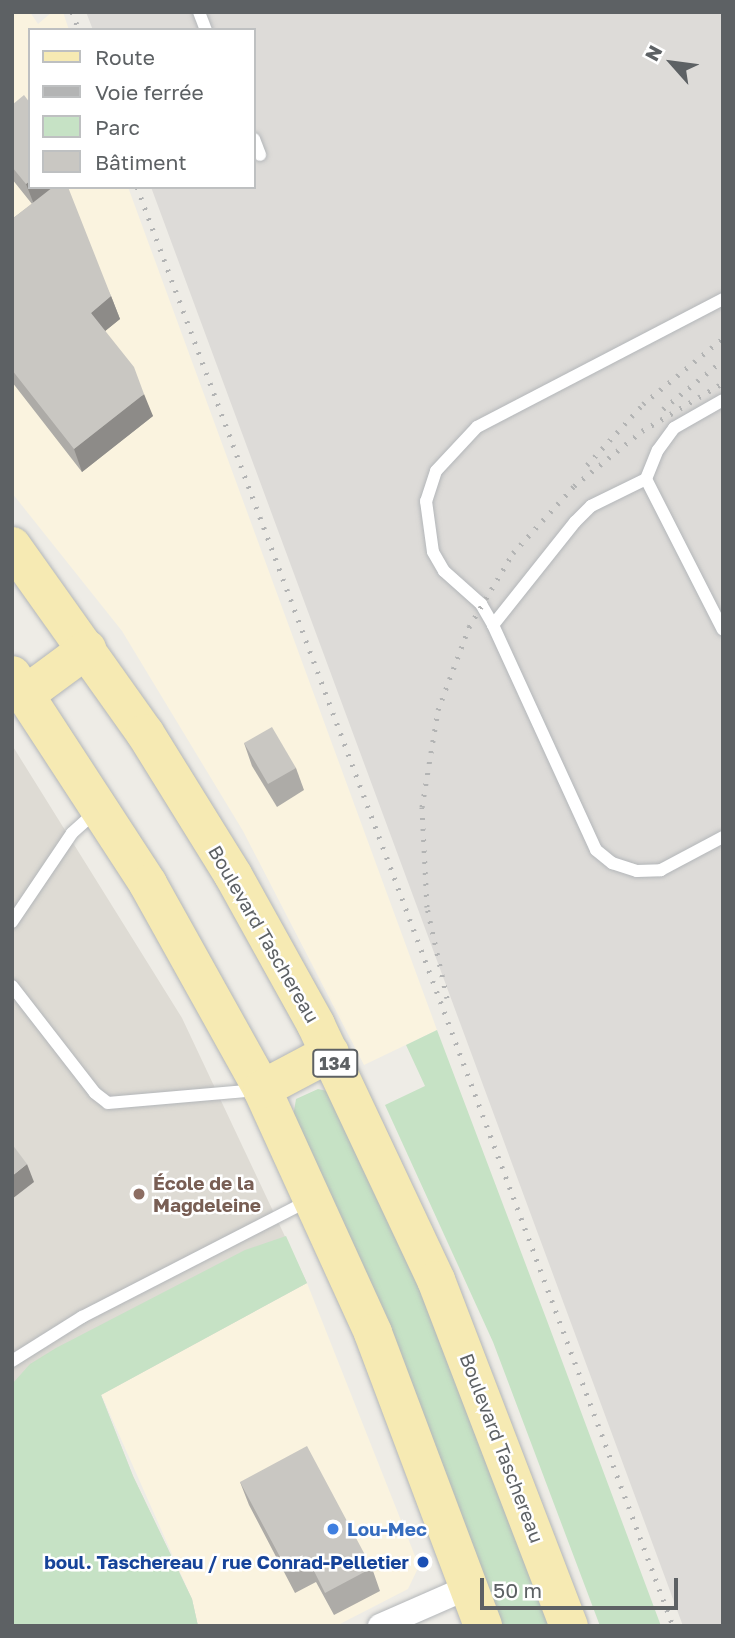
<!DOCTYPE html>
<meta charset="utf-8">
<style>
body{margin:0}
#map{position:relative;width:735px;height:1638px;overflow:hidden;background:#eeece6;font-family:"Golos Text",sans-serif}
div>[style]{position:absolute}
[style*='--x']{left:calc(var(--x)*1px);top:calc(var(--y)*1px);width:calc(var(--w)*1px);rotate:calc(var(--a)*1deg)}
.commercial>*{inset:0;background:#faf3df}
.industrial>*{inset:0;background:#dddbd8}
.education>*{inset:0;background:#dedbd4}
.green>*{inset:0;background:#c6e2c5}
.roads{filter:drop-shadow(0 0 2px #b3b6b9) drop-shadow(0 0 2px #b3b6b9)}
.lane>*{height:12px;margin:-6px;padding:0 6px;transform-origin:6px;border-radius:6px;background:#fff}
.street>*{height:24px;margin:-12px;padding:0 12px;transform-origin:12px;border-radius:12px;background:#fff}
.primary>*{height:38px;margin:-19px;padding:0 19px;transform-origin:19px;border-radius:19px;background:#f6eab3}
.rail>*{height:5px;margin-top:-2.5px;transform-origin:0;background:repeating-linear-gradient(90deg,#b3b4b4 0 2px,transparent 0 11px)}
.wall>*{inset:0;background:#adaba7}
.shaded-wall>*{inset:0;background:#8d8b88}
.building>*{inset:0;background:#c9c7c2}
.dots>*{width:19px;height:19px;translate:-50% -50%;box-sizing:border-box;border:4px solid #fff;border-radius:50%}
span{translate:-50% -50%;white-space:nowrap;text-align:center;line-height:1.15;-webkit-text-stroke:5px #fff;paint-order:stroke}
.shield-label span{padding:2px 5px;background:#fff;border:2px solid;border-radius:5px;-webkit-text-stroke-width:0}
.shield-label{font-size:18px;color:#5d6164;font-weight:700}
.street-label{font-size:19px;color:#5d6164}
.education-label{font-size:19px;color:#785e54;font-weight:700}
.left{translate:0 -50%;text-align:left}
.shop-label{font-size:19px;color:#366cbe;font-weight:700}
.transit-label{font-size:19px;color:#164399;font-weight:700}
.right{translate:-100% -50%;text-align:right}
.frame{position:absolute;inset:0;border:14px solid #5d6164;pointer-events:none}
.legend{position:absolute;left:28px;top:28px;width:228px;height:161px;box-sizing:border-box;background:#fff;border:2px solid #bec0c1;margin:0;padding:9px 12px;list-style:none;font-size:21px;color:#5d6164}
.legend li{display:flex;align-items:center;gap:14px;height:35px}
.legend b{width:35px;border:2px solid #bec0c1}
.north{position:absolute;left:637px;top:28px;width:70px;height:70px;-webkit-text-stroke:5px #fff;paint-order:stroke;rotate:298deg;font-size:19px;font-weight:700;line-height:28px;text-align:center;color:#5d6164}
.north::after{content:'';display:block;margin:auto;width:24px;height:32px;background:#5d6164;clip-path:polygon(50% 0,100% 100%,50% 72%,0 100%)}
.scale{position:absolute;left:480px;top:1578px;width:198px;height:32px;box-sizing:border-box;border:4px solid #5d6164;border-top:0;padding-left:9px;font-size:21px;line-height:24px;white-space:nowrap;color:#5d6164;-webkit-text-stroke:5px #fff;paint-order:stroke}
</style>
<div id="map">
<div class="commercial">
<i style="clip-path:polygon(12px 12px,30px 12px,38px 24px,52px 12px,63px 12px,69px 30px,30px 30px,30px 187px,128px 187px,437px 1030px,364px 1065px,243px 831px,122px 631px,12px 493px)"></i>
<i style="clip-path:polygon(307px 1283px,419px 1566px,408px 1589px,336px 1626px,198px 1626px,192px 1599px,101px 1394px)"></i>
</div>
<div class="industrial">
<i style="clip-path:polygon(86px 12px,723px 12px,723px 1626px,683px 1626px,151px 187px,254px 187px,254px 30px,93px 30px)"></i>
</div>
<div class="education">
<i style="clip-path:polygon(12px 745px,182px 1018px,307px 1283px,101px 1395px,133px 1476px,192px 1599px,198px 1626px,12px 1626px)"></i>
</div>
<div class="green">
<i style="clip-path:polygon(437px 1030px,546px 1318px,661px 1626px,600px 1626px,493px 1342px,385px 1105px,425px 1086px,406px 1045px)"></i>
<i style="clip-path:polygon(318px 1089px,327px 1091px,395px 1224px,552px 1626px,500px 1626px,293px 1117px,296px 1099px)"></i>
<i style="clip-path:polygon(286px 1236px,307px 1283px,101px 1395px,133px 1476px,192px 1599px,198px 1626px,12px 1626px,13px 1383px,30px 1364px,56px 1348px,245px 1250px)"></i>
</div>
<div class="roads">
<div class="lane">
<i style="--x:199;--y:12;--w:19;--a:69"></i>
<i style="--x:254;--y:139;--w:17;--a:69"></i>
<i style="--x:723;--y:299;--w:277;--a:152.5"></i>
<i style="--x:477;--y:427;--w:60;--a:133"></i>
<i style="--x:436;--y:471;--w:32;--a:108"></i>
<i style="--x:426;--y:501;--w:51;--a:82.2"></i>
<i style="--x:433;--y:552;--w:22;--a:60"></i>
<i style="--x:444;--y:571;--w:50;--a:41.7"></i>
<i style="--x:481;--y:604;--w:24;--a:60"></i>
<i style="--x:493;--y:625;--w:247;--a:65.4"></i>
<i style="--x:596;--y:850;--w:21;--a:39"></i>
<i style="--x:612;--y:863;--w:26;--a:18"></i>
<i style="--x:637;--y:871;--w:24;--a:-2"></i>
<i style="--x:661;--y:870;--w:70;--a:-28"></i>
<i style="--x:646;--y:479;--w:31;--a:-68"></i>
<i style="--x:658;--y:450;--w:27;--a:-54"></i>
<i style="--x:674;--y:428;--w:56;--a:-29.7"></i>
<i style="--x:493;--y:625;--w:132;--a:-51.5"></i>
<i style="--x:575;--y:522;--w:23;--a:-45"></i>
<i style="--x:591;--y:506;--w:61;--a:-26.1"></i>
<i style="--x:646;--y:479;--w:169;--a:63"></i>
<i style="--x:12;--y:922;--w:107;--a:-56"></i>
<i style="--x:72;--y:833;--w:31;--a:-42"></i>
<i style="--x:12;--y:986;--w:135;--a:52.2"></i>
<i style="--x:95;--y:1093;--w:16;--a:38"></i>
<i style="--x:108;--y:1103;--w:150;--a:-5"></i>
<i style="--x:12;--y:1361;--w:83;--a:-32.2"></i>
<i style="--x:82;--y:1317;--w:256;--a:-27.2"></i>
</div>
<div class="street">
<i style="--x:380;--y:1626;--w:97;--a:-23.7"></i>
</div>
<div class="primary">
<i style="--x:12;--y:546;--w:229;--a:54.6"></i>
<i style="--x:145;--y:733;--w:167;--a:58.2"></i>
<i style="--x:233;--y:875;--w:171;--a:61"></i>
<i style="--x:316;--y:1025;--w:282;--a:64.8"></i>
<i style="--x:436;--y:1280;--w:371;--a:69"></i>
<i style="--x:12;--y:675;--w:249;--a:56.9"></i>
<i style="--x:148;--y:884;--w:235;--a:60.9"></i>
<i style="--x:262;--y:1089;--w:268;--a:65.5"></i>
<i style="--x:373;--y:1333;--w:313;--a:69.4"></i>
<i style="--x:26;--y:694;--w:76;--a:-36.4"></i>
<i style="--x:262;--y:1089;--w:77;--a:-27.9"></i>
</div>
</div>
<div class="rail">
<i style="--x:72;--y:12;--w:19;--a:69"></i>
<i style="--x:137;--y:187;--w:1536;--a:69.57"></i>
<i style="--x:663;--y:409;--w:77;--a:-39.2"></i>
<i style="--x:587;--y:465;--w:83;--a:-47.4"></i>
<i style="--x:643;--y:404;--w:104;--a:-39.5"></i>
<i style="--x:447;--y:998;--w:93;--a:-102.4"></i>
<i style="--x:427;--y:907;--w:100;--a:-92.9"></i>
<i style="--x:422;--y:807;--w:98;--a:-80.6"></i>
<i style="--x:438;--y:710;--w:89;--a:-69.5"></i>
<i style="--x:469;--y:627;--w:86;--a:-59.3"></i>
<i style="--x:513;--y:553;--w:91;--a:-47.7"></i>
<i style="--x:574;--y:486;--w:87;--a:-39"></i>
<i style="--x:642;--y:431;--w:94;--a:-30.7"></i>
</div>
<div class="wall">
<i style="clip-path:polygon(12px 105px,111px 296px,120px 319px,105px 331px,153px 416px,82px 472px,12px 382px,12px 219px,32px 204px,12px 179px)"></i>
<i style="clip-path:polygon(244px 743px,296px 768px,304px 790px,277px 807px,252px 766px)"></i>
<i style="clip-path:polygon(240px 1482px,372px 1568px,380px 1591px,334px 1615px,316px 1582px,295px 1593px,249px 1505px)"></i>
</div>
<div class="shaded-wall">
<i style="clip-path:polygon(30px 181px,30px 187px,59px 187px,35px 207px,26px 184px)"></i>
<i style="clip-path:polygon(111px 296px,120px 319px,99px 336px,91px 313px)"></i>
<i style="clip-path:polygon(144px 394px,153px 416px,82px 472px,74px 449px)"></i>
<i style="clip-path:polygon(27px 1164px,34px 1182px,12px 1199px,12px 1176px)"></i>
</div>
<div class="building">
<i style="clip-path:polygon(24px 95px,30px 103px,30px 181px,26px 184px,12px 167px,12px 105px)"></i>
<i style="clip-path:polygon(53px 187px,68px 187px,111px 296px,91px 313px,134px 367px,144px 394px,74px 449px,12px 370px,12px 219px)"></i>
<i style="clip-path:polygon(272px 727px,296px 768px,268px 784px,244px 743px)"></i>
<i style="clip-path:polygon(12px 1144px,27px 1164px,12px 1176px)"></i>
<i style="clip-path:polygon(307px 1446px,372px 1568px,325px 1593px,308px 1559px,287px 1570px,240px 1482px)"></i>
</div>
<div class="dots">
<i style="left:139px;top:1194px;background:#8d6e63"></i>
<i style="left:333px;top:1529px;background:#3f7fe0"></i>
<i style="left:423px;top:1562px;background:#1a4fb4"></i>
</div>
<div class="shield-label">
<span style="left:335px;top:1063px">134</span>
</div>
<div class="street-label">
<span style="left:264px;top:934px;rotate:60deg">Boulevard Taschereau</span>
<span style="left:502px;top:1448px;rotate:69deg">Boulevard Taschereau</span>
</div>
<div class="education-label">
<span class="left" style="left:153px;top:1194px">École de la<br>Magdeleine</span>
</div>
<div class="shop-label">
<span class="left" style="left:347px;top:1529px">Lou-Mec</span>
</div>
<div class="transit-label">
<span class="right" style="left:409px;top:1562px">boul. Taschereau / rue Conrad-Pelletier</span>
</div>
<div class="frame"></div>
<ul class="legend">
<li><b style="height:9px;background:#f6eab3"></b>Route</li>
<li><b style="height:9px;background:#b3b4b4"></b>Voie ferrée</li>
<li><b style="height:19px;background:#c6e2c5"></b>Parc</li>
<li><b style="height:19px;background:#c9c7c2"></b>Bâtiment</li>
</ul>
<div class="north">N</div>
<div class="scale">50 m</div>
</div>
